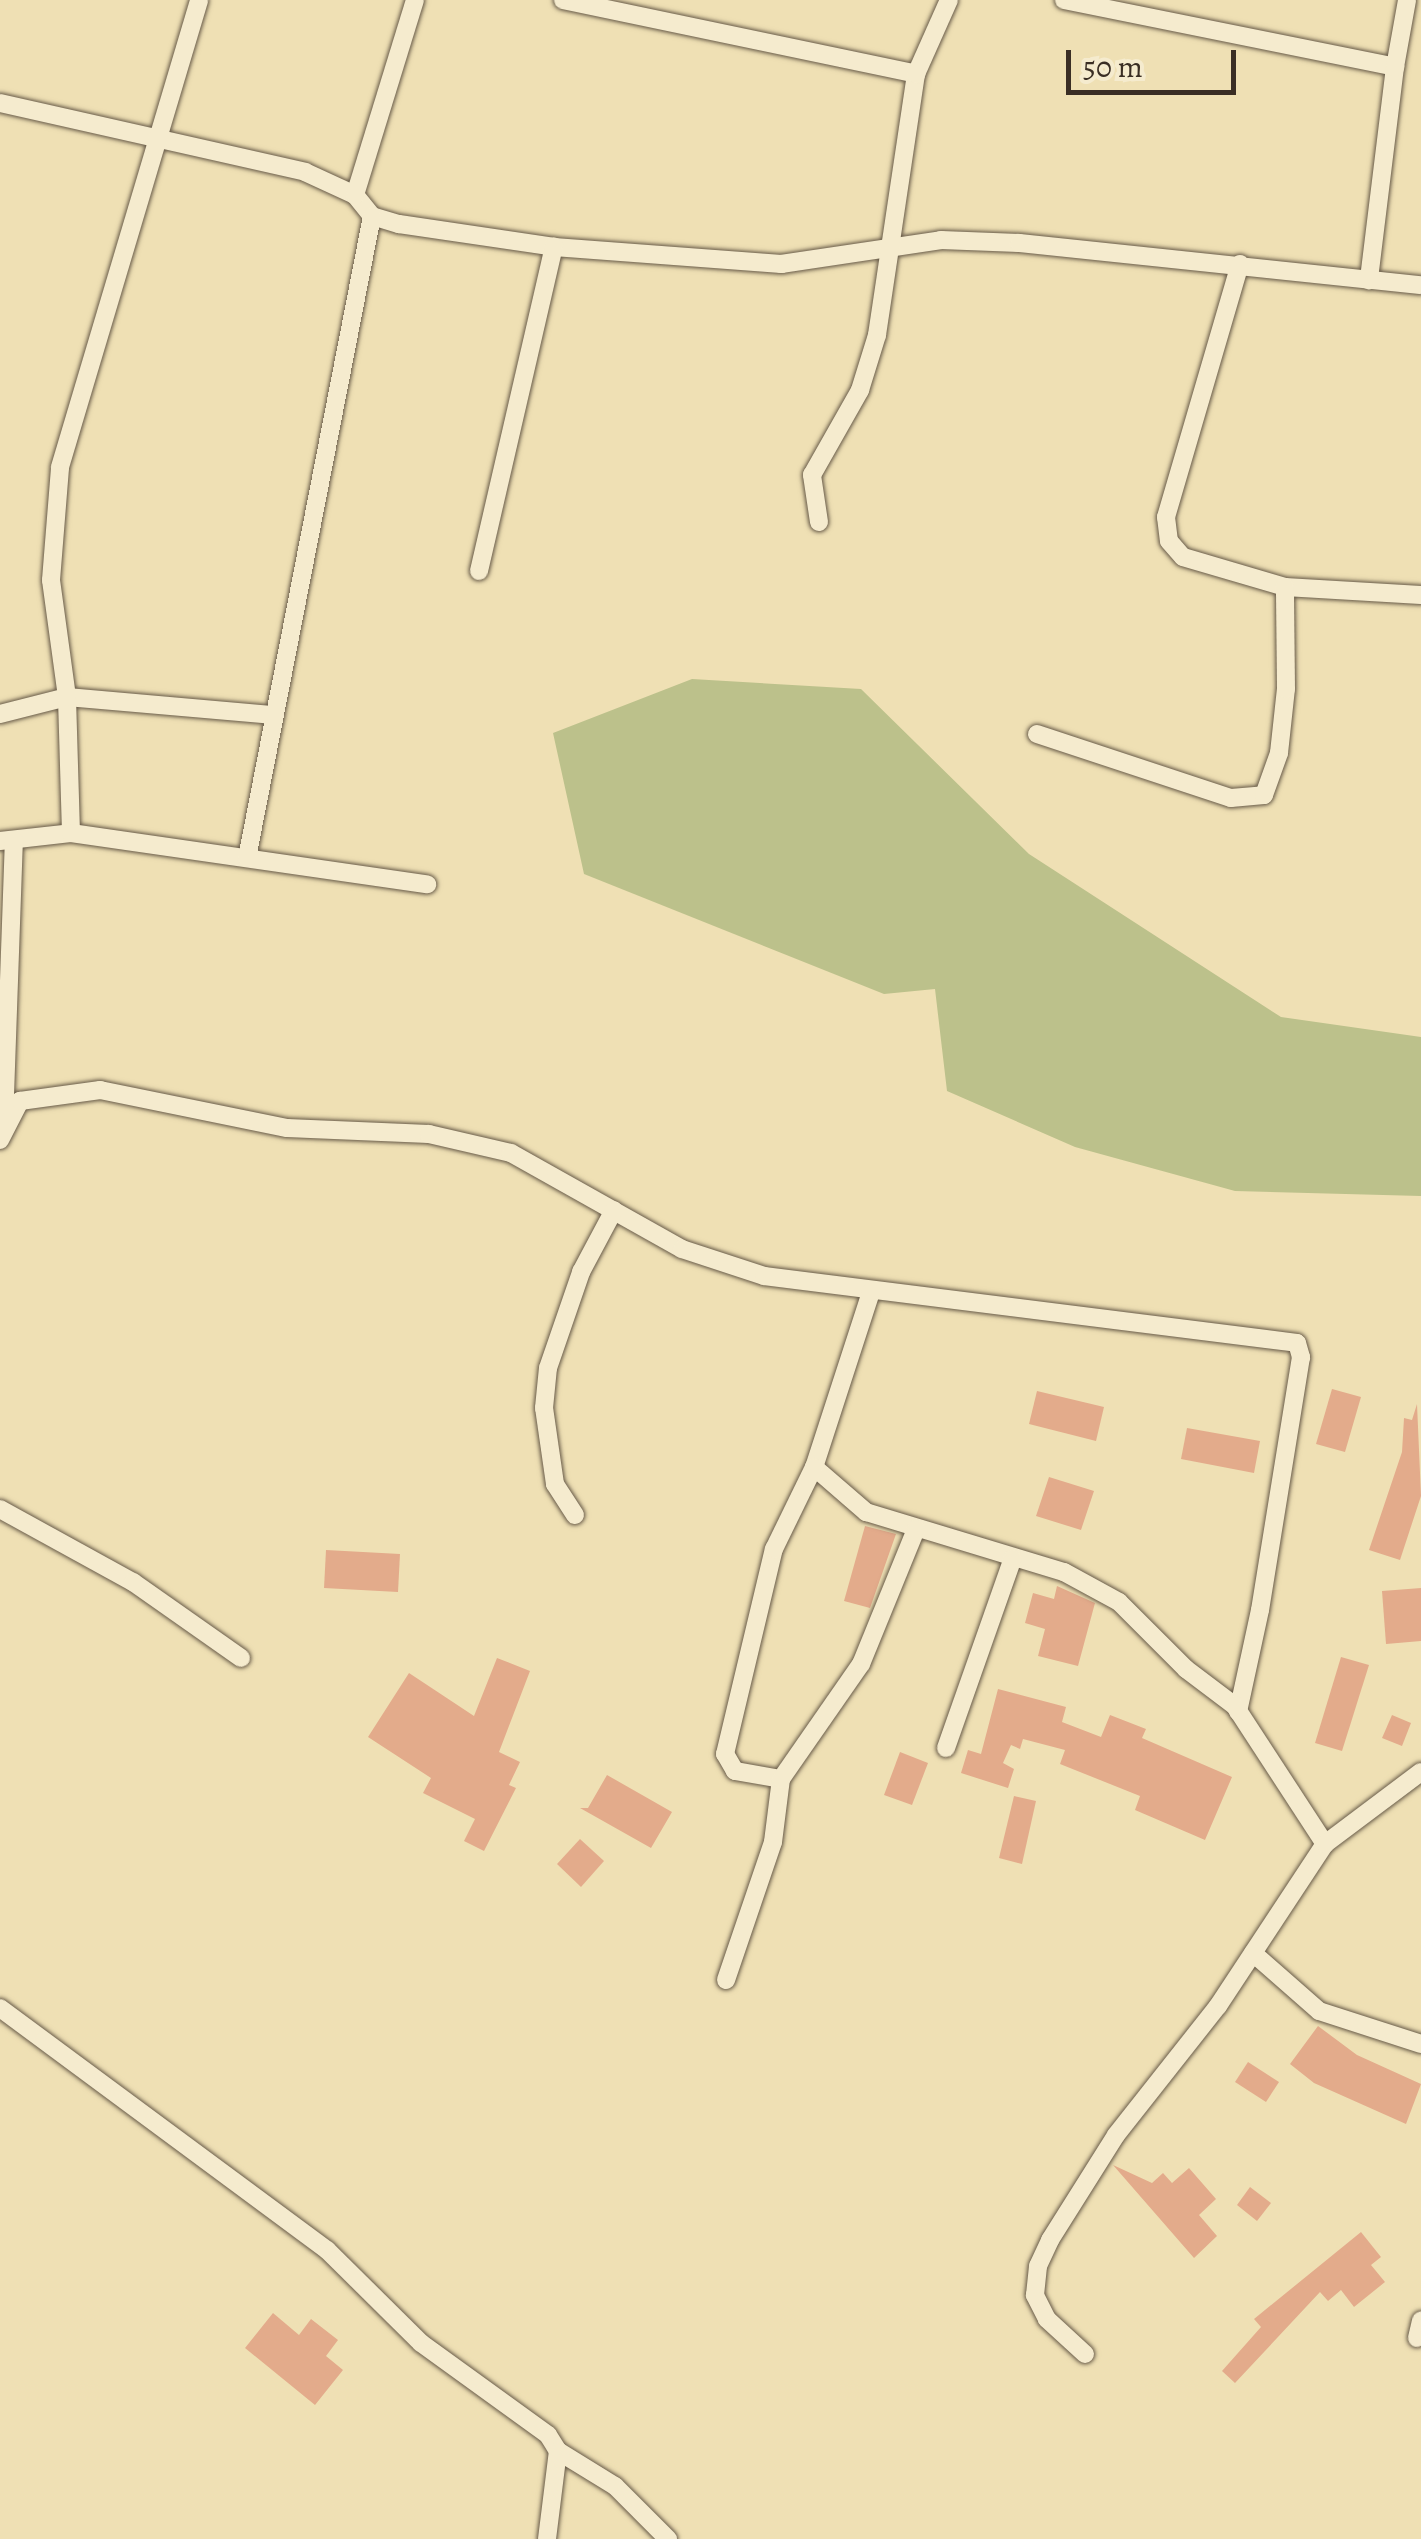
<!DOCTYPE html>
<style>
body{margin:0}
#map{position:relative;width:1421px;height:2539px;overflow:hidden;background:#efe0b4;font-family:Alegreya,serif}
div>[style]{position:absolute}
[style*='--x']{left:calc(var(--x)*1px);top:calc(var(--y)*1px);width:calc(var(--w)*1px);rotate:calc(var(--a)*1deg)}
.green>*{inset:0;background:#bcc18b}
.building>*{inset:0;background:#e3ab8b}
.roads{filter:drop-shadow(0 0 2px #675a48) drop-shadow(0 0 2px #675a48)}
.minor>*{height:18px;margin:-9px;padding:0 9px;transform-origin:9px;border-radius:9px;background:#f5ebce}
span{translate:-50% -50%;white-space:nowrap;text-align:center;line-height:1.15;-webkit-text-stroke:8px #f5ebce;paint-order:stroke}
.scale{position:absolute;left:1066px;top:50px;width:170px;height:45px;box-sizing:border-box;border:5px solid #3a2e24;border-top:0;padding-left:12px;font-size:30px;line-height:35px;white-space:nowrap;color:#3a2e24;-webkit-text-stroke:8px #f5ebce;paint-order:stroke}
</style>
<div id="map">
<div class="green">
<i style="clip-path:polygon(692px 679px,861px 689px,1029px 854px,1281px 1017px,1421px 1037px,1421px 1196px,1235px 1191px,1075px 1147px,947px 1091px,935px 989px,884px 994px,584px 874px,553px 733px)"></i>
</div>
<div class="building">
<i style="clip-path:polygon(1332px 1389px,1361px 1397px,1345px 1452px,1316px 1444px)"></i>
<i style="clip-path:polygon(1037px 1391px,1104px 1407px,1096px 1441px,1029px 1424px)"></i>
<i style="clip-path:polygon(1417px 1404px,1421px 1496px,1400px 1560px,1369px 1550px,1402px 1452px,1404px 1418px,1412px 1420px)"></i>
<i style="clip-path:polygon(1187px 1428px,1260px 1441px,1254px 1473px,1181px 1459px)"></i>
<i style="clip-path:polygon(1049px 1477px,1094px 1491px,1081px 1530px,1036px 1516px)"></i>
<i style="clip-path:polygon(865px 1526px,896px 1534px,870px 1608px,844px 1601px)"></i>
<i style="clip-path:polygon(326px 1550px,400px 1554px,398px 1592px,324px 1588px)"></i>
<i style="clip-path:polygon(1057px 1586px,1095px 1603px,1078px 1666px,1038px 1656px,1045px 1629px,1025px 1623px,1033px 1593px,1054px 1599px)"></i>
<i style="clip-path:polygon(1421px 1588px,1421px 1641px,1386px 1644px,1382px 1591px)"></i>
<i style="clip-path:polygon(1341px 1657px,1369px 1665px,1342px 1751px,1315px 1743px)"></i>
<i style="clip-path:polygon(497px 1658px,530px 1671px,499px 1752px,520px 1762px,509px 1785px,516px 1788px,484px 1851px,464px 1841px,475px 1819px,423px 1793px,431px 1778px,368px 1737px,409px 1673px,474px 1716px)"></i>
<i style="clip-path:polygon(998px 1689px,1066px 1707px,1062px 1722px,1101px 1737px,1110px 1715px,1146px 1729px,1142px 1738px,1232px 1777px,1205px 1840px,1135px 1810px,1140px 1796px,1060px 1764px,1065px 1750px,1023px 1739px,1020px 1749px,1011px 1745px,1003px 1763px,1014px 1769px,1008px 1788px,961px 1773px,968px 1750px,981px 1754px)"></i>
<i style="clip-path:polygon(1392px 1715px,1411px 1723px,1402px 1746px,1382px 1738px)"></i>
<i style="clip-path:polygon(900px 1752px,928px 1763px,912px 1805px,884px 1795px)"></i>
<i style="clip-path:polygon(607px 1775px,672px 1812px,651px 1848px,580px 1808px,588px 1808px)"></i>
<i style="clip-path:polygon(1014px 1796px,1036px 1801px,1022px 1864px,999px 1858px)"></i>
<i style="clip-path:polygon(580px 1839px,604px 1861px,581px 1887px,557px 1864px)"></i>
<i style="clip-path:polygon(1318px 2026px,1357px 2055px,1421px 2084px,1406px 2124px,1314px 2083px,1290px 2064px)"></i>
<i style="clip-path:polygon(1248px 2062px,1279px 2082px,1266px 2102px,1235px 2082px)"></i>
<i style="clip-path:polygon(1113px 2165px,1152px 2183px,1163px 2173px,1172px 2183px,1189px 2168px,1216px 2199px,1199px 2215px,1217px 2236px,1194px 2258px)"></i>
<i style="clip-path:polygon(1250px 2187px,1271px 2203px,1257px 2221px,1237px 2205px)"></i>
<i style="clip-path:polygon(1361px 2232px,1381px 2257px,1371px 2265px,1385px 2282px,1354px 2307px,1341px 2290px,1328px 2301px,1320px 2292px,1235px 2383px,1222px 2371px,1261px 2327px,1254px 2319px)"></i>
<i style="clip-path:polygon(273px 2313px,299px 2335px,311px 2319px,338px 2340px,326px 2356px,343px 2370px,315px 2405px,245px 2348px)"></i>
</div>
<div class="roads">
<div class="minor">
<i style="--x:563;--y:0;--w:361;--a:11.8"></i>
<i style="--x:1064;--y:0;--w:338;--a:11.4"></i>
<i style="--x:1395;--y:67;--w:215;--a:97"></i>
<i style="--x:1395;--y:67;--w:68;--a:-79.8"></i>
<i style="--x:0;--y:103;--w:313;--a:12.7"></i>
<i style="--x:305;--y:172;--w:55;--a:24.7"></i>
<i style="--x:355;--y:195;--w:27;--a:51"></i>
<i style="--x:372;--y:216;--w:28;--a:17"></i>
<i style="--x:399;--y:224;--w:157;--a:8.4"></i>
<i style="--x:554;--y:247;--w:228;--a:4.3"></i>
<i style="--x:781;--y:264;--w:162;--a:-8.5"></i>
<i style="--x:941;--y:240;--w:78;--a:2.2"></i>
<i style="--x:1019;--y:243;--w:404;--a:6"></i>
<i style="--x:355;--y:195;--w:204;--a:-72.9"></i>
<i style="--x:1240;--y:264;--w:264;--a:106.3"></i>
<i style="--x:1166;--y:517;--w:24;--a:83"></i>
<i style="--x:1169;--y:541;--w:21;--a:49"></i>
<i style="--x:1183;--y:557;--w:106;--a:16.4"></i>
<i style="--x:1285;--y:587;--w:136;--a:3.4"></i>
<i style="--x:819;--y:522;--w:48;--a:-98.5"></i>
<i style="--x:812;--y:475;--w:98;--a:-60.5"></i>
<i style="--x:860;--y:390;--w:58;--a:-72.8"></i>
<i style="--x:877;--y:335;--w:264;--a:-81.5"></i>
<i style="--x:916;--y:74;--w:81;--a:-66"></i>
<i style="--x:479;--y:571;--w:333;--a:-77"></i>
<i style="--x:0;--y:714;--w:69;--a:-14.2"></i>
<i style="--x:67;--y:697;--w:208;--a:5"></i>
<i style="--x:1037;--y:734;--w:204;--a:18.3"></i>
<i style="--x:1231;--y:798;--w:33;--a:-5"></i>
<i style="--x:1264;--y:795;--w:45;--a:-70.3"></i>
<i style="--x:1279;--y:753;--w:64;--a:-83.8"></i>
<i style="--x:1286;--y:689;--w:102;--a:-90.6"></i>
<i style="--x:71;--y:833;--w:136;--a:-91.7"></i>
<i style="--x:67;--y:697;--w:118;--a:-97.8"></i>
<i style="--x:51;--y:580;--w:113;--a:-85.4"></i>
<i style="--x:60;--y:467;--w:487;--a:-73.4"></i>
<i style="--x:0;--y:841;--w:71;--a:-6.4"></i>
<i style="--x:71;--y:833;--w:360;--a:8.2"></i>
<i style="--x:247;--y:858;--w:654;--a:-78.98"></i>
<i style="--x:4;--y:1124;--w:284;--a:-88"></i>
<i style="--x:0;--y:1140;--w:44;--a:-62.9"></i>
<i style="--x:20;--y:1101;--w:81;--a:-7.8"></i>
<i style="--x:100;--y:1090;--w:191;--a:11.5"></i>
<i style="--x:287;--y:1128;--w:142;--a:2.4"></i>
<i style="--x:429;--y:1134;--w:84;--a:13"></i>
<i style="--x:511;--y:1153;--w:196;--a:29.3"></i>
<i style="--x:682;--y:1249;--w:86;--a:18.2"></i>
<i style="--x:764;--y:1276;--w:537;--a:7.16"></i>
<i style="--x:1297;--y:1343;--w:15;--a:74"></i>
<i style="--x:1301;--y:1357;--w:256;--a:99.2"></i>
<i style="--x:1260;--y:1610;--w:104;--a:102.2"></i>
<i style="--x:871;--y:1292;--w:184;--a:108"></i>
<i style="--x:814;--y:1467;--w:69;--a:40.9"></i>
<i style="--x:866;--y:1512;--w:207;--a:16.9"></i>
<i style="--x:1064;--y:1572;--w:63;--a:28.6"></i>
<i style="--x:1119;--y:1602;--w:95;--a:45"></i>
<i style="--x:1186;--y:1669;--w:61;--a:37.1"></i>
<i style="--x:1235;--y:1706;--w:165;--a:56.9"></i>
<i style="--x:0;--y:1509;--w:152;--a:28.8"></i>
<i style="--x:133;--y:1582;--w:132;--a:35.1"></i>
<i style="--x:575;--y:1515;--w:37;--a:-123"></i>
<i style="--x:555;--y:1484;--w:77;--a:-98.2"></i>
<i style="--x:544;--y:1408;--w:40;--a:-84.3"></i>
<i style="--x:548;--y:1368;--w:102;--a:-71"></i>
<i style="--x:581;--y:1272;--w:70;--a:-62"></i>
<i style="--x:946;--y:1748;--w:201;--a:-70.6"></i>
<i style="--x:781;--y:1779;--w:47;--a:-170.1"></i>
<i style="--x:735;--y:1771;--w:20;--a:-120"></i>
<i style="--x:725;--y:1754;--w:211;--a:-76.6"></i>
<i style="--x:774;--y:1549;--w:91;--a:-64"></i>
<i style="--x:1253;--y:1953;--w:88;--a:41.3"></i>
<i style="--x:1319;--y:2011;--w:107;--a:17.9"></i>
<i style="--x:726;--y:1980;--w:146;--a:-71.2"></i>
<i style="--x:773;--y:1842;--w:64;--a:-82.8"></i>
<i style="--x:781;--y:1779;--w:140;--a:-55.2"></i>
<i style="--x:861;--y:1664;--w:146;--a:-67.8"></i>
<i style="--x:0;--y:2008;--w:407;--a:36.5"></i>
<i style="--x:327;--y:2250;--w:132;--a:44.7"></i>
<i style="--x:421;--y:2343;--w:157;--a:35.9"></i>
<i style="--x:548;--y:2435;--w:19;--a:58"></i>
<i style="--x:558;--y:2451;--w:67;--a:31.6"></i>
<i style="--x:615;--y:2486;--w:75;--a:45"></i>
<i style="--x:1417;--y:2338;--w:18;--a:-77"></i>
<i style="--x:1085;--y:2354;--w:52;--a:-137.4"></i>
<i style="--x:1047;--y:2319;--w:27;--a:-117"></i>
<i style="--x:1035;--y:2295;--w:29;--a:-84"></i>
<i style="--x:1038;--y:2266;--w:29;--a:-65"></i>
<i style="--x:1050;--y:2240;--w:124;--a:-57.8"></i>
<i style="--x:1116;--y:2135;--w:164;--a:-51.7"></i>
<i style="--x:1218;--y:2006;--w:194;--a:-56.6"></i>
<i style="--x:1325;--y:1844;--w:120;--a:-36.9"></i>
<i style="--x:547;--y:2539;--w:89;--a:-82.9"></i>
</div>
</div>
<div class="scale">50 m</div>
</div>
